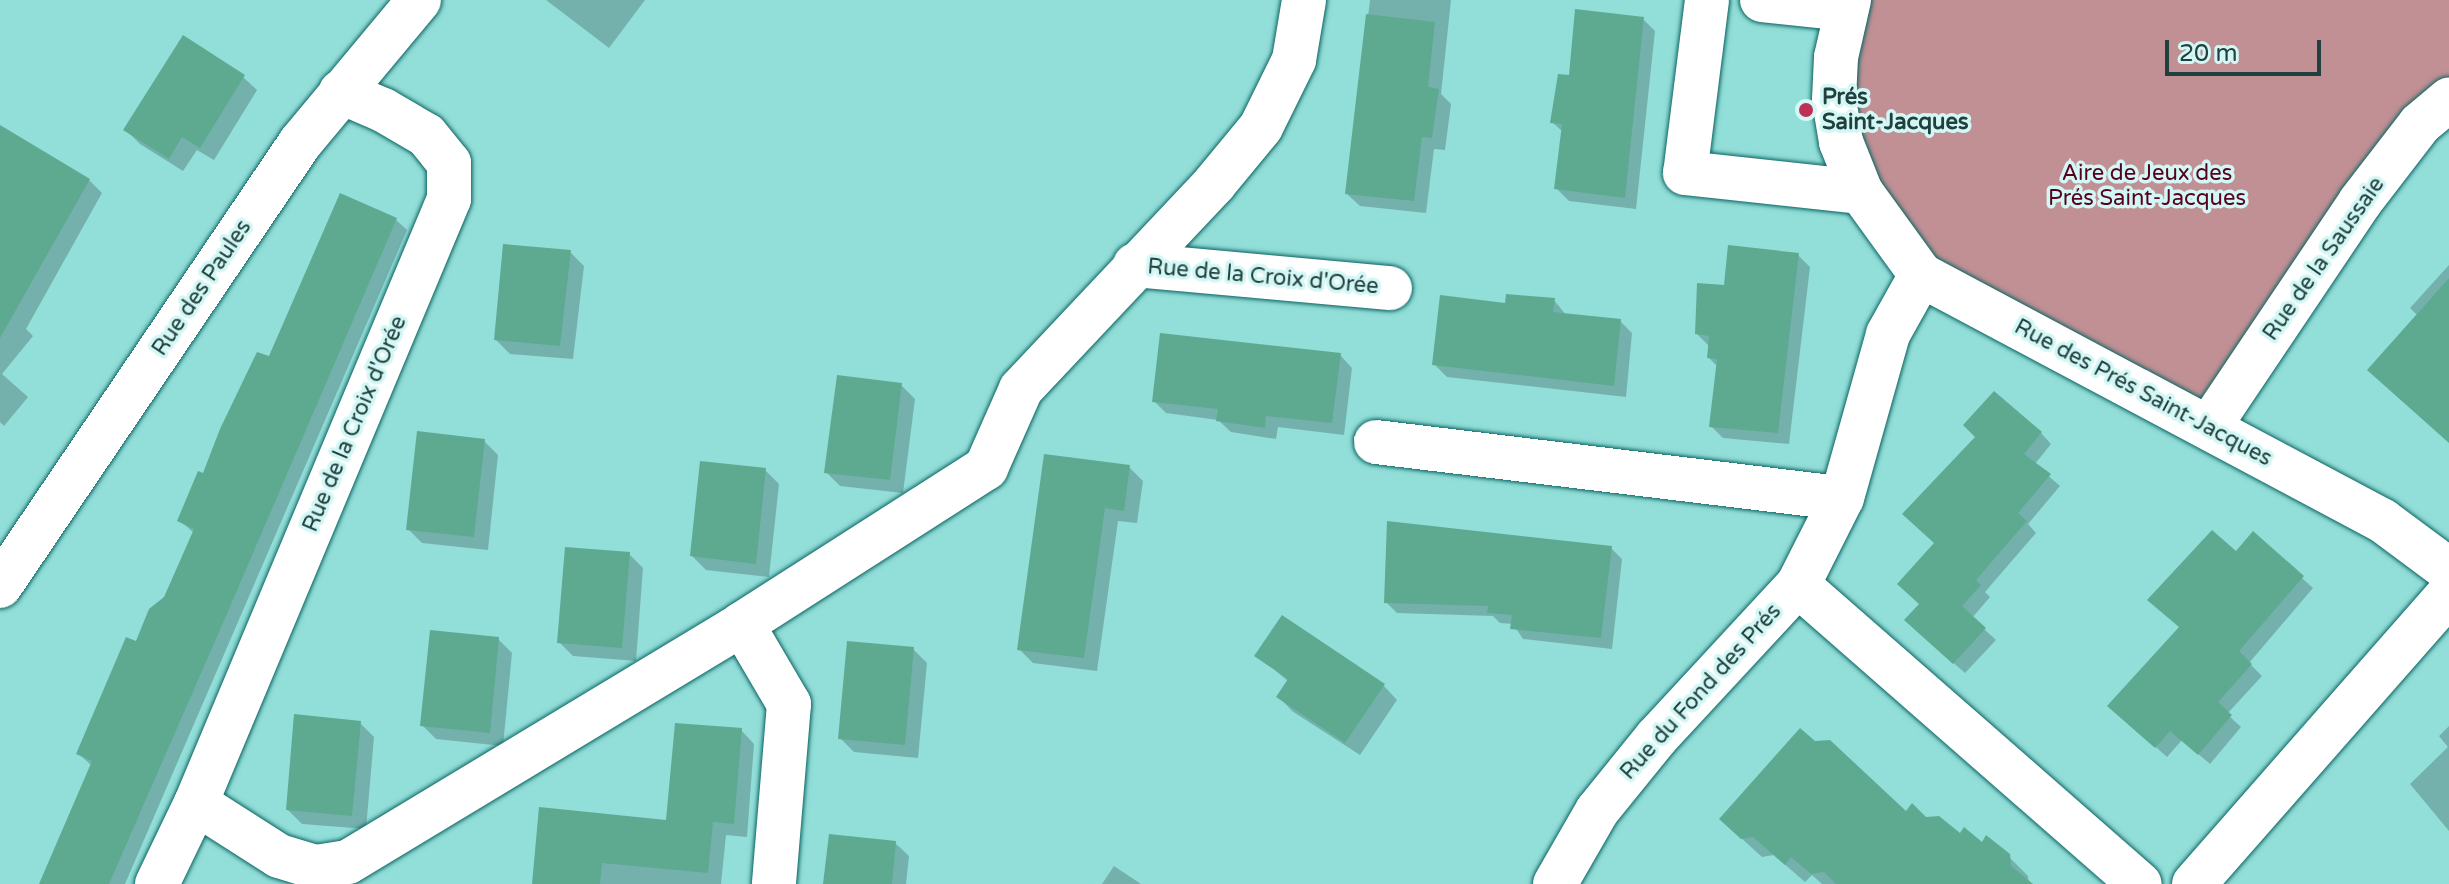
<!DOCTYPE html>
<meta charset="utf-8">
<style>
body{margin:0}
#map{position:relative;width:2449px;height:884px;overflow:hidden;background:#92ded9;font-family:"Varela Round",sans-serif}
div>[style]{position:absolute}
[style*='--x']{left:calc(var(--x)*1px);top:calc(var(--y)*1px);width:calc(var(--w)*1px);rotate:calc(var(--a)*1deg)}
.green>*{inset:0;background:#c09095}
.shadow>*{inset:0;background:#0003}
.building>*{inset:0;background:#5eaa91}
.roads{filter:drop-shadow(0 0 2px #0a6461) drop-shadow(0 0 2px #0a6461)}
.street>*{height:44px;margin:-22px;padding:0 22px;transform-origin:22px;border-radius:22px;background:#fff}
.dots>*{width:22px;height:22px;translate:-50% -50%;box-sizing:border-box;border:4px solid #d3f7f4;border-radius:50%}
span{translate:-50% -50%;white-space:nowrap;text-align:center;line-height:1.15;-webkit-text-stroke:7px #d3f7f4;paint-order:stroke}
.poi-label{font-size:22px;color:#20403e;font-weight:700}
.left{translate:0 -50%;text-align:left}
.park-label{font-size:22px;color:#56011e}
.street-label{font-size:22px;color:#20403e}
.scale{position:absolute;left:2165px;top:40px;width:156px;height:36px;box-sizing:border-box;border:4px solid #20403e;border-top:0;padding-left:10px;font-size:24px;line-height:28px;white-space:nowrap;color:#20403e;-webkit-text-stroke:6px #d3f7f4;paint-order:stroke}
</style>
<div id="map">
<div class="green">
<i style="clip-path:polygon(1849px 0,2449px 0,2449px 100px,2209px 427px,1921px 275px,1861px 192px)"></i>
</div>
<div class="shadow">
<i style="clip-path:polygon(546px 0,645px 0,609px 48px)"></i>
<i style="clip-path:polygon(1370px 0,1451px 0,1441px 94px,1451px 104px,1445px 150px,1434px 149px,1426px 213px,1360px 206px,1347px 194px)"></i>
<i style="clip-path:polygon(1643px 19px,1655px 31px,1636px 209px,1569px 201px,1556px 188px,1563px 132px,1552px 122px,1570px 77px)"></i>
<i style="clip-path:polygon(243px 77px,257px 90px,214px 160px,197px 150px,183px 171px,140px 144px,126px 130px)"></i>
<i style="clip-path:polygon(0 127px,89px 180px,102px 193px,26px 329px,33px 336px,2px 374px,28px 397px,4px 426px,0 422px)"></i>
<i style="clip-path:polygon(395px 219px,407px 230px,125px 884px,42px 884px,92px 766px,79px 754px,166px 598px,194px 533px,179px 520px,270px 358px)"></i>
<i style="clip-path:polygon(570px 252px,584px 266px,573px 359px,510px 354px,496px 340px)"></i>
<i style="clip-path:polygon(1798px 255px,1810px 267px,1789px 444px,1723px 438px,1711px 426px,1718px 367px,1709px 358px,1710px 347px,1697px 334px,1726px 287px)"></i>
<i style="clip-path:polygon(2449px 265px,2449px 442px,2418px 316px,2410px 308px)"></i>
<i style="clip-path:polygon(1554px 300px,1566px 315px,1620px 321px,1632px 333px,1626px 397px,1447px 377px,1435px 365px,1507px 305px)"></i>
<i style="clip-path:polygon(1340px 355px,1352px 368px,1344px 435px,1278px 427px,1276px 439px,1231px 432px,1218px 420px,1166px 413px,1154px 401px)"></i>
<i style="clip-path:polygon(901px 385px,915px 399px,903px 493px,840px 486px,826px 472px)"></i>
<i style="clip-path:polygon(2041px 433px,2051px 444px,2035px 464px,2060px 486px,2028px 524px,2036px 533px,1985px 592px,1990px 597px,1972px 618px,1996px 640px,1965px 673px,1917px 631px,1921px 604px,1900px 584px)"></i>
<i style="clip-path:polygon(484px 441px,498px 455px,488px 550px,422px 543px,408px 529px)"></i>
<i style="clip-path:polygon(1129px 467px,1143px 481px,1137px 523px,1118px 521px,1097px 671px,1033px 663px,1019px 649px)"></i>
<i style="clip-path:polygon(765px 470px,779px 484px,769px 577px,706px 570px,692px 556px)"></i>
<i style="clip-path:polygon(2253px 534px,2313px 588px,2249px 663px,2262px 676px,2227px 714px,2241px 727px,2210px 764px,2182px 740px,2167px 757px,2121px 716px,2181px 628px)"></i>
<i style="clip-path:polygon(1611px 548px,1622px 559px,1612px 649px,1523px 639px,1513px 624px,1500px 623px,1493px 616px,1397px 613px,1386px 602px)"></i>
<i style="clip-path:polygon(629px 554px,643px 568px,636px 661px,573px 656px,559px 642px)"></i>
<i style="clip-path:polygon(498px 639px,512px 653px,503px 746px,436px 739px,422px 725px)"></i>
<i style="clip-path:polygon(913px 649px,927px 663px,918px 758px,854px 752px,840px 738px)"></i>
<i style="clip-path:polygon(1257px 655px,1384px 686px,1397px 700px,1360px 755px,1292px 711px,1279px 697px,1289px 682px)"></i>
<i style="clip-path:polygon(360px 723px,374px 737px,366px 829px,302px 824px,288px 810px)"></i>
<i style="clip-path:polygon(2449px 726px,2449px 831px,2410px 784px,2448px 747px,2439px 736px)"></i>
<i style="clip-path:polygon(741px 730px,754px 744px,747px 837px,726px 835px,721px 884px,534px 884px,668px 822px)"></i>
<i style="clip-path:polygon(1906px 814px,2008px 856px,2028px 876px,2029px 884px,1822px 884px,1812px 875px,1805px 882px,1774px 855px,1762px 857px,1741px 838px)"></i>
<i style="clip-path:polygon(895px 843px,909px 856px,906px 884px,825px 884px)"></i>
<i style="clip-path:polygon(1114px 866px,1141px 884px,1102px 884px)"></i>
</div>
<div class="building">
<i style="clip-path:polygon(1575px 9px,1644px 17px,1625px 198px,1554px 189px,1562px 124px,1550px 123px,1558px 74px,1569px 75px)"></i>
<i style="clip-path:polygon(1366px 14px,1435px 22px,1428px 87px,1439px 89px,1432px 138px,1422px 137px,1414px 201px,1345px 194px)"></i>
<i style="clip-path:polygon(183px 35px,245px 75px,200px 148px,182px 137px,169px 159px,123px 130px)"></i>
<i style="clip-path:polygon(0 125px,90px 179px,0 338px)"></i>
<i style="clip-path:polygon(340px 193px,397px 218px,226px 616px,109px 884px,39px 884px,92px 761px,76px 754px,126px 637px,136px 641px,149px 609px,164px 597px,194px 529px,177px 521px,198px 471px,203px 473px,220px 429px,257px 352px,269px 356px)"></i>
<i style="clip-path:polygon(503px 244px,571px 250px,560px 346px,494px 340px)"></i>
<i style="clip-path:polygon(1728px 245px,1799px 253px,1778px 433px,1709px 427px,1717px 359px,1707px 358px,1709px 336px,1695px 334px,1697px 283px,1724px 285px)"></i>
<i style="clip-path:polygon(2449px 278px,2449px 443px,2367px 370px)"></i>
<i style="clip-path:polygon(1506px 294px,1555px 298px,1553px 312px,1621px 319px,1614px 386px,1432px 365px,1440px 295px,1505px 303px)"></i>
<i style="clip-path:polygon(1160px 333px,1341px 353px,1332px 423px,1266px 416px,1265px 428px,1216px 421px,1218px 409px,1152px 402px)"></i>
<i style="clip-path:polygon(837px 375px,902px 383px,890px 480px,824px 473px)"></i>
<i style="clip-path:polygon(1994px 391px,2042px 432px,2024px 454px,2051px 474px,2018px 513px,2027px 521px,1976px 580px,1981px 585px,1962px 606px,1986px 628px,1953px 664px,1904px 620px,1919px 604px,1897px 584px,1934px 543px,1902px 514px,1975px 437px,1963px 425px)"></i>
<i style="clip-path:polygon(417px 431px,485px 439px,474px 537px,406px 530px)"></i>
<i style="clip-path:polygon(1044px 454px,1130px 465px,1124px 511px,1105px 508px,1084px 658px,1017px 650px)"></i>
<i style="clip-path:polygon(700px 461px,766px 468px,756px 564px,690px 556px)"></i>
<i style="clip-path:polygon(1387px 521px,1612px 546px,1601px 638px,1510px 629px,1512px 615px,1487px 613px,1488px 606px,1384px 603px)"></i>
<i style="clip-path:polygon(2212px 530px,2236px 551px,2253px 531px,2304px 576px,2239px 651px,2252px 664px,2218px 702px,2232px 715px,2198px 755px,2170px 731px,2155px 748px,2107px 706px,2179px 627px,2147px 600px)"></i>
<i style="clip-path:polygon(565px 547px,630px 552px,622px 648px,557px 643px)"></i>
<i style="clip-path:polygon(1282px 615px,1385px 684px,1345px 743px,1276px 697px,1288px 679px,1254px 656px)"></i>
<i style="clip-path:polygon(430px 630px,499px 637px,490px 733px,420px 726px)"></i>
<i style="clip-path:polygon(847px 641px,914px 647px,905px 745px,838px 739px)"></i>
<i style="clip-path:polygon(294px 714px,361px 721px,352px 816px,286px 810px)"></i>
<i style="clip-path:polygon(675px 723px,742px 728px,734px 824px,713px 822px,708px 873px,602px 863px,600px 884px,532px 884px,539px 807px,666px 820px)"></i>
<i style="clip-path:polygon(1800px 728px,1815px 741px,1830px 740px,1906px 811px,1912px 803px,1926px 817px,1939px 816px,1960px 833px,1964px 827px,1982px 842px,1986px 835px,2010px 854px,2011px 866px,2033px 884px,1836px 884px,1824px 872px,1811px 874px,1791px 857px,1785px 865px,1753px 837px,1741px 839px,1719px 819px)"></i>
<i style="clip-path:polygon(829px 834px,896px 841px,892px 884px,823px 884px)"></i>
</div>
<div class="roads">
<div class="street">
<i style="--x:1707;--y:0;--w:174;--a:97.2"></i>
<i style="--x:1685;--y:173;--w:177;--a:6.2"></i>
<i style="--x:1762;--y:0;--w:84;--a:6.1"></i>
<i style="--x:1849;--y:0;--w:58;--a:102.8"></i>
<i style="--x:1836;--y:57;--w:43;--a:92.7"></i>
<i style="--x:1834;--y:100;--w:43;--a:80.5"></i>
<i style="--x:1841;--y:142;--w:54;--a:68.2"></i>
<i style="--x:1861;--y:192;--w:102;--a:54.1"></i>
<i style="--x:1921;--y:275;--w:523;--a:28.03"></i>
<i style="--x:2383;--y:521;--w:82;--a:36.6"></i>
<i style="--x:1135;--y:265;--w:256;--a:5.2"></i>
<i style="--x:2209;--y:427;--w:271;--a:-56.1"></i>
<i style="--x:2360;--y:202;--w:98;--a:-52.4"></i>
<i style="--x:2420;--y:124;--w:38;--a:-40"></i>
<i style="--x:1376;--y:442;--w:469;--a:6.9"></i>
<i style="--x:1798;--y:585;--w:454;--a:41.2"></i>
<i style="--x:0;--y:586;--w:535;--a:-55.89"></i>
<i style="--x:300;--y:143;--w:186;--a:-50.2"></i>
<i style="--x:742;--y:624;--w:93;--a:59.6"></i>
<i style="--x:789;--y:704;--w:181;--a:94.8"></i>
<i style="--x:196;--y:803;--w:98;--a:32.6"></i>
<i style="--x:279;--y:856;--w:39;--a:17"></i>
<i style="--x:316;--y:867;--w:32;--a:-9"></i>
<i style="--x:348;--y:862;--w:460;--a:-31.1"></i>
<i style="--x:742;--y:624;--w:290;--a:-32.6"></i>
<i style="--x:986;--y:468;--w:86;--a:-66.1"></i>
<i style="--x:1021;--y:389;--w:282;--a:-46.7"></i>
<i style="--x:1214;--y:184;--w:74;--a:-50.5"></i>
<i style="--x:1261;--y:127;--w:75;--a:-63.8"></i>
<i style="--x:1294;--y:60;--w:61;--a:-80.5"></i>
<i style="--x:157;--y:884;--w:90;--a:-64.3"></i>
<i style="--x:196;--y:803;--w:655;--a:-67.27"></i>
<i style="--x:449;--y:199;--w:36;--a:-90"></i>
<i style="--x:449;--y:163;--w:36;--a:-129"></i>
<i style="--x:426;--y:135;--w:50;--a:-149.8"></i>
<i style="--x:383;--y:110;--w:46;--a:-156.8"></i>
<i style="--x:1555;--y:884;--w:84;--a:-60.1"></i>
<i style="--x:1597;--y:811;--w:95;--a:-51"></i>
<i style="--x:1657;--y:737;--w:207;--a:-47.2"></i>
<i style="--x:1798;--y:585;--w:97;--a:-63.2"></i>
<i style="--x:1842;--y:498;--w:170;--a:-74.3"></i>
<i style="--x:1888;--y:334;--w:68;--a:-60.8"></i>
<i style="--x:2194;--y:884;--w:386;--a:-48.7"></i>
</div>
</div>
<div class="dots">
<i style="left:1806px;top:110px;background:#be2f55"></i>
</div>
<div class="poi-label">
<span class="left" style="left:1822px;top:110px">Prés<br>Saint-Jacques</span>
</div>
<div class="park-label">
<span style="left:2147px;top:186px">Aire de Jeux des<br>Prés Saint-Jacques</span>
</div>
<div class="street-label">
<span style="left:2324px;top:259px;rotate:-55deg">Rue de la Saussaie</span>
<span style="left:1263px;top:277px;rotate:5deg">Rue de la Croix d'Orée</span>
<span style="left:202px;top:288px;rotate:-56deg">Rue des Paules</span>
<span style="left:2143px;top:393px;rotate:28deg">Rue des Prés Saint-Jacques</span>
<span style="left:355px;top:424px;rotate:-67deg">Rue de la Croix d'Orée</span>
<span style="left:1701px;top:692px;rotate:-48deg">Rue du Fond des Prés</span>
</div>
<div class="scale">20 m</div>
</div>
